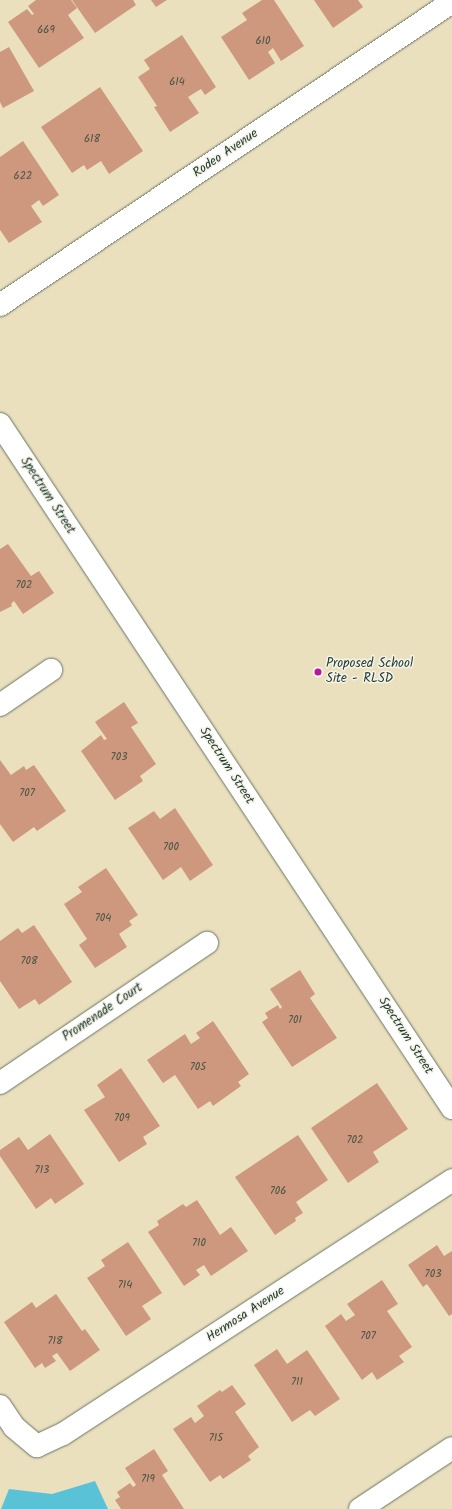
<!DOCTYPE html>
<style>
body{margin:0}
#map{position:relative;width:452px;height:1509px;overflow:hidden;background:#ebe0be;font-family:Kalam,sans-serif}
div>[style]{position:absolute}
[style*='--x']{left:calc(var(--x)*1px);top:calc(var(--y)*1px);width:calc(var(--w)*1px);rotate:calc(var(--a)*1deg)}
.water>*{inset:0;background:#5ac2d7}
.building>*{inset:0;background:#cd987d}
.roads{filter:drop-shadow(0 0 1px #667664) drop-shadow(0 0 1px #667664)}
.minor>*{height:22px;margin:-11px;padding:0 11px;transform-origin:11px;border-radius:11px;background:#fff}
.tertiary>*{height:22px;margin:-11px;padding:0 11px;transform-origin:11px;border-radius:11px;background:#fff}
.dots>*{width:11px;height:11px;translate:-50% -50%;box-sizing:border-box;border:2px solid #f7f3e8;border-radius:50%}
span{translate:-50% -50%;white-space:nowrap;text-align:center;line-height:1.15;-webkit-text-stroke:3px #f7f3e8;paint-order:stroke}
.number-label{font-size:11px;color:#4a5446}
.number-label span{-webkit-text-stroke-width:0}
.street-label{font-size:13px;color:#1f3d34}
.poi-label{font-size:13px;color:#1f3d34}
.left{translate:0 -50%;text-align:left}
</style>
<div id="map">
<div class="water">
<i style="clip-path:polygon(95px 1481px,108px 1509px,1px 1509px,9px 1489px,52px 1494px)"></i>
</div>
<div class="building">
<i style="clip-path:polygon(36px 0,71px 0,77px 8px,68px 15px,84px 38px,39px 68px,8px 22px,27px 9px,32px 15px,34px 14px,28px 6px)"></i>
<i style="clip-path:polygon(72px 0,133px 0,136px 5px,95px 33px)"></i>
<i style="clip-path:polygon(151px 0,167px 0,156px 7px)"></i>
<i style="clip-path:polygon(262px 0,274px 0,304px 46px,281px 61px,273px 48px,268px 52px,275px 63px,249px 80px,221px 37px,247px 20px,242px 13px)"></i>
<i style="clip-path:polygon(314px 0,358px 0,363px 7px,333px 28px)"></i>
<i style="clip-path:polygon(182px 35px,216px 87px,205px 95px,201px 89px,188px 97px,199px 113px,170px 132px,154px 107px,157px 106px,138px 77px,150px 69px,144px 60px)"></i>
<i style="clip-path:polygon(9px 47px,34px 91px,3px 108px,0 102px,0 52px)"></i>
<i style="clip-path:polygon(100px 87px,143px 151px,109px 174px,101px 161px,87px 170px,84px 165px,72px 173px,41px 127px)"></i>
<i style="clip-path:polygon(23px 141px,59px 195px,43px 206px,39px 200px,31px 206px,42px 222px,9px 243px,0 230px,0 157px)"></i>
<i style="clip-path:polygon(8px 544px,31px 576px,39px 571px,54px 593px,23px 614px,14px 601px,11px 604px,12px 606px,0 612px,0 549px)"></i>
<i style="clip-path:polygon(124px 702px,138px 723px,131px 727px,156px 764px,140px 776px,143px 781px,115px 800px,81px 751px,101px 735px,104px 740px,107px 739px,95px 722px)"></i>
<i style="clip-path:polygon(0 760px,11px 775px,24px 766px,26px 770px,34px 765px,66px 811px,37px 831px,34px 827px,13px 842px,0 824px)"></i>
<i style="clip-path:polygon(175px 808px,213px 865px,190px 881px,181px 867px,163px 880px,128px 828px,154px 811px,160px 819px)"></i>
<i style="clip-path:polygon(106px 868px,138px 915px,129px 921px,132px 925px,119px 934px,127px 947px,95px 968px,79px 945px,87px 939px,64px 904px,82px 892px,78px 887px)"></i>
<i style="clip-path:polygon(34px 925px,72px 982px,39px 1005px,35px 999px,19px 1009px,0 981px,0 941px,18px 928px,22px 933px)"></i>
<i style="clip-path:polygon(300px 970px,315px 994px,310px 998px,337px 1038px,292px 1067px,262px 1022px,268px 1018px,265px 1013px,278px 1005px,280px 1009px,282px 1007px,270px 989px)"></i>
<i style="clip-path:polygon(213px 1021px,249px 1074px,238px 1082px,241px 1086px,213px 1106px,210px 1101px,198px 1109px,175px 1075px,163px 1083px,147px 1060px,185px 1034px,191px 1044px,200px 1038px,196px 1033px)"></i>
<i style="clip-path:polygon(121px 1068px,160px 1126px,143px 1137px,147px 1144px,119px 1162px,84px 1110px,105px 1097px,97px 1085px)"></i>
<i style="clip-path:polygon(377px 1083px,408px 1129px,373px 1152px,379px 1162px,348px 1183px,311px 1128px)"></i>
<i style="clip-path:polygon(50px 1134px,84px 1184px,55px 1204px,51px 1198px,36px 1209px,0 1156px,0 1150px,19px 1137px,28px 1150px)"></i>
<i style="clip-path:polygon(298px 1135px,328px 1180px,296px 1202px,303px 1213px,295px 1218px,296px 1221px,275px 1235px,235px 1177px)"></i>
<i style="clip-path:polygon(197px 1200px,220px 1235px,231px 1227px,248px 1251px,211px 1276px,204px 1265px,196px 1270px,200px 1275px,184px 1286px,148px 1232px,159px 1225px,157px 1221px,183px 1204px,186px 1207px)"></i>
<i style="clip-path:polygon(128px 1242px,162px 1293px,142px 1306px,151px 1319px,126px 1336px,87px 1278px,105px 1266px,101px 1260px)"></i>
<i style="clip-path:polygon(437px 1245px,444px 1256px,452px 1251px,452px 1314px,449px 1316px,427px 1284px,423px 1287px,408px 1265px)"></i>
<i style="clip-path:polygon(382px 1280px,398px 1304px,387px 1311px,412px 1347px,399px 1356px,404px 1362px,377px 1380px,372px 1372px,362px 1380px,325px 1326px,341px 1314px,346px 1321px,355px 1315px,347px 1304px)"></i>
<i style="clip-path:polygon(56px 1294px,82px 1331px,85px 1329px,100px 1350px,70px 1371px,57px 1353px,52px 1356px,56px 1361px,45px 1368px,42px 1363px,35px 1368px,4px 1322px,32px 1302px,36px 1308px)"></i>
<i style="clip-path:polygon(277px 1349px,287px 1364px,307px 1350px,340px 1399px,315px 1416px,310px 1410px,292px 1422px,254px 1365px)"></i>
<i style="clip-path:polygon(232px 1385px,246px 1404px,235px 1412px,259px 1447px,248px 1456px,251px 1460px,223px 1479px,220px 1475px,210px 1482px,173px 1429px,191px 1417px,195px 1423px,204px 1416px,197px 1406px,220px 1390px,222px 1392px)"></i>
<i style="clip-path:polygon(154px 1449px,168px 1471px,162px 1475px,184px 1509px,121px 1509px,115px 1500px,120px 1497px,117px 1492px,130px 1483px,133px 1487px,136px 1485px,125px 1468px)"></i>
</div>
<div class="roads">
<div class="minor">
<i style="--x:0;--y:305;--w:544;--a:-33.84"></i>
<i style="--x:0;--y:424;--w:820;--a:56.54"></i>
<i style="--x:0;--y:705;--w:62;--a:-34.5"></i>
<i style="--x:0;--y:1083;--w:250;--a:-34.1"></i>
<i style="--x:0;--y:1406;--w:25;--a:56"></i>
<i style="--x:14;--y:1427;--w:30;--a:40"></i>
<i style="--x:37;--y:1446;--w:29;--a:-25"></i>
<i style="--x:63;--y:1434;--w:465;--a:-33.1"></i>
</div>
<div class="tertiary">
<i style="--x:360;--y:1509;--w:110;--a:-33.5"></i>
</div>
</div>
<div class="dots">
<i style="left:318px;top:672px;background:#b5179e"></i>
</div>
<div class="number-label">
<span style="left:46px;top:30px">669</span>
<span style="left:263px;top:41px">610</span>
<span style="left:177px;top:82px">614</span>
<span style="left:92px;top:139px">618</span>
<span style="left:23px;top:176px">622</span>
<span style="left:24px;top:585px">702</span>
<span style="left:119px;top:757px">703</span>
<span style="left:27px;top:793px">707</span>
<span style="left:171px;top:847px">700</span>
<span style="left:103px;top:918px">704</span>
<span style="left:29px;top:961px">708</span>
<span style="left:295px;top:1020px">701</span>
<span style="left:198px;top:1067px">705</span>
<span style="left:122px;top:1118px">709</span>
<span style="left:355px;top:1140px">702</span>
<span style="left:42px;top:1170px">713</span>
<span style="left:278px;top:1191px">706</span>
<span style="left:199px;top:1243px">710</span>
<span style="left:433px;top:1274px">703</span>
<span style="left:125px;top:1285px">714</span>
<span style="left:368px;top:1336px">707</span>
<span style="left:55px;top:1341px">718</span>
<span style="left:297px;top:1382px">711</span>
<span style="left:216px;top:1438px">715</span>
<span style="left:148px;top:1479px">719</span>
</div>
<div class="street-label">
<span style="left:226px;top:154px;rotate:-34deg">Rodeo Avenue</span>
<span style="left:47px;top:496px;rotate:57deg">Spectrum Street</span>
<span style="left:226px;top:766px;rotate:57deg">Spectrum Street</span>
<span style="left:103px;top:1013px;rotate:-34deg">Promenade Court</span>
<span style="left:405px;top:1036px;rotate:57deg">Spectrum Street</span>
<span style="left:246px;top:1315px;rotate:-33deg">Hermosa Avenue</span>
</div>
<div class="poi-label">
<span class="left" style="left:326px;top:672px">Proposed School<br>Site - RLSD</span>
</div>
</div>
